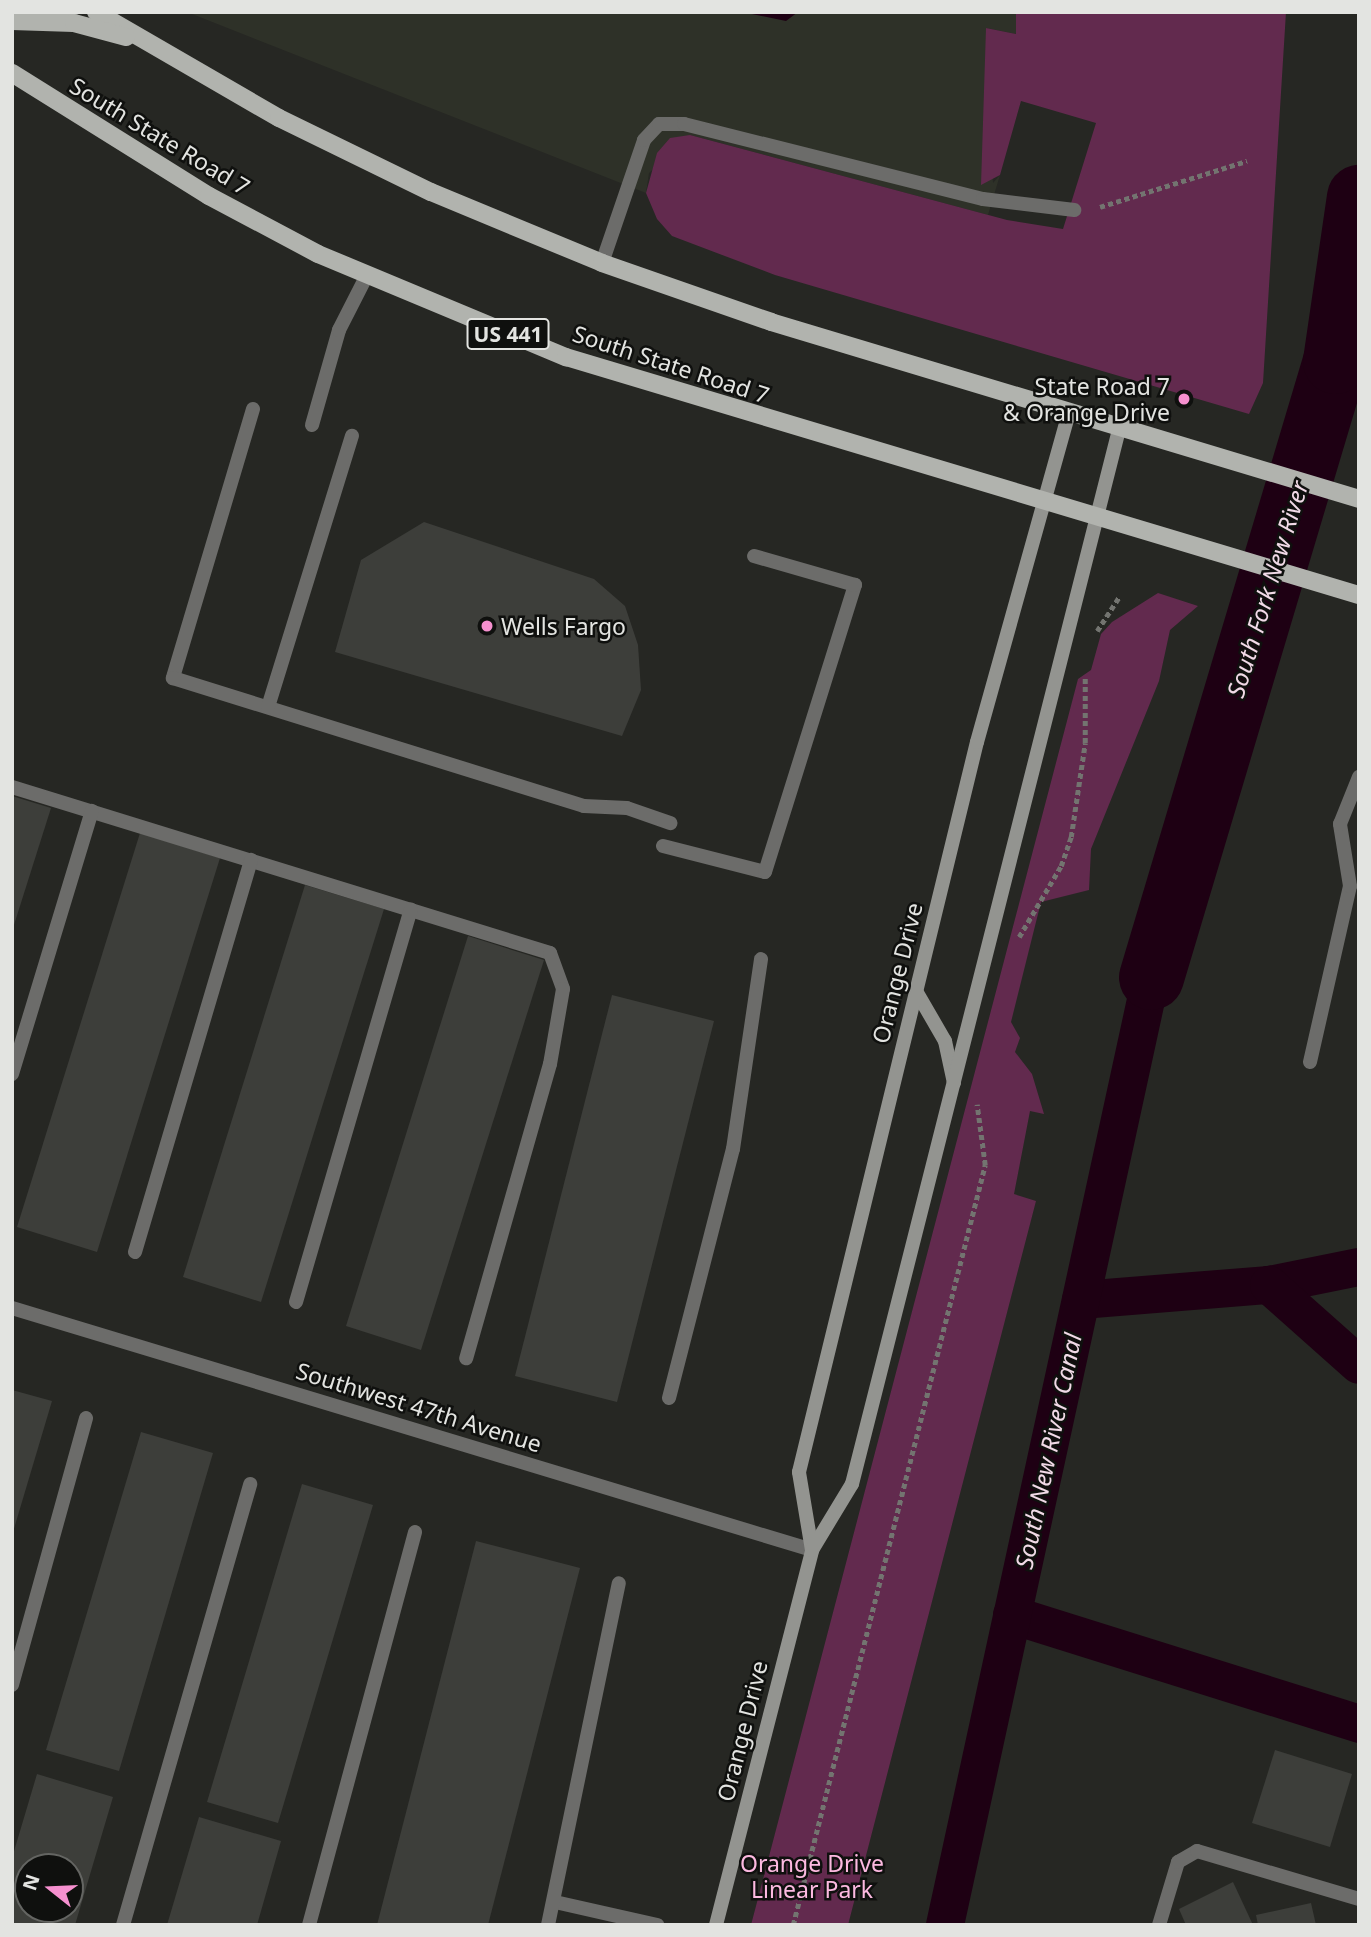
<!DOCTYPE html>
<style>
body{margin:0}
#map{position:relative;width:1371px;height:1937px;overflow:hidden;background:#262723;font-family:"Noto Sans",sans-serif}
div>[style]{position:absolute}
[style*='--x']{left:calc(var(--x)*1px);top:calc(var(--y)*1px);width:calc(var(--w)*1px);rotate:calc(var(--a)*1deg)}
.built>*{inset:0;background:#2e3128}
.green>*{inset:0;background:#622a4e}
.water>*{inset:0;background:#1e0013}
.canal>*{height:38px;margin:-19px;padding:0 19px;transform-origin:19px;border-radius:19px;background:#1e0013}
.river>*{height:65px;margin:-32.5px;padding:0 32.5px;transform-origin:32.5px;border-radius:32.5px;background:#1e0013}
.building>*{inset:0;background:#3d3e3a}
.path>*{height:4.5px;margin-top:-2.25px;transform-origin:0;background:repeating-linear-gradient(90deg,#737470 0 5px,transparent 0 8.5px)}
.lane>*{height:14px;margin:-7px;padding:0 7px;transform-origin:7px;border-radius:7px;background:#6c6c6a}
.street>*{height:14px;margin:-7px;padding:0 7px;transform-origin:7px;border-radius:7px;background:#6c6c6a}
.secondary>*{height:14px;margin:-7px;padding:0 7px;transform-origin:7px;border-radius:7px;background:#939490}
.primary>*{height:18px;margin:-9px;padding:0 9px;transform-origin:9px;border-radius:9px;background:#b1b3ae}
.dots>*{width:19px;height:19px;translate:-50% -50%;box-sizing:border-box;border:4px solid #0f100e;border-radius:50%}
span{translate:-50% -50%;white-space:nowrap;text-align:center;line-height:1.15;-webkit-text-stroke:5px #0f100e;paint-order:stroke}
.shield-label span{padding:2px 5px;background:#0f100e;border:2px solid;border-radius:5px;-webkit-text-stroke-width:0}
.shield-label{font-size:21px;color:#e3e4e1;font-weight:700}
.street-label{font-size:23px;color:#e3e4e1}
.poi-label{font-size:23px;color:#e3e4e1}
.right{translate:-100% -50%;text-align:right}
.left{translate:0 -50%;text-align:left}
.park-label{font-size:23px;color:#fcb9e0}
.water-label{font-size:24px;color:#f1dae7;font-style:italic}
.frame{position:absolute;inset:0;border:14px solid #e3e4e1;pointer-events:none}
.north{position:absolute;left:14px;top:1853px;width:70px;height:70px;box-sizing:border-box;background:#0f100e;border:2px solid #646562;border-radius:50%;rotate:288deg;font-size:19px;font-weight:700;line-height:28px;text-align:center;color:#e3e4e1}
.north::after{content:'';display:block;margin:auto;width:24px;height:32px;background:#f690cf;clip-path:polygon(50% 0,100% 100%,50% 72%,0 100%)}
</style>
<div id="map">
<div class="built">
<i style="clip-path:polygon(187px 12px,1016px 12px,1016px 34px,986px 28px,993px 183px,1000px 175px,988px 215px,690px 135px,649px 173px,646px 193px)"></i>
</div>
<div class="green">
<i style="clip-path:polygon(1016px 12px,1286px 12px,1263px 383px,1249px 414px,775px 275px,672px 236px,657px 219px,646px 193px,657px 153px,670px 138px,690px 135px,1007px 220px,1063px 229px,1096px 123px,1021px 101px,1000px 175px,981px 185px,986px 28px,1016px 34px)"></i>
<i style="clip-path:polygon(1158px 593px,1198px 606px,1170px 630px,1159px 681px,1091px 849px,1089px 890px,1041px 902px,1011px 1022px,1020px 1038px,1015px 1052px,1032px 1074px,1044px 1114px,1030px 1111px,1014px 1194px,1036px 1201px,848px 1925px,751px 1925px,1078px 679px,1091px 670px,1101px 634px,1112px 622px)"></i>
</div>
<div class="water">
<i style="clip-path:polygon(742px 12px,798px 12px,786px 21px)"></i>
</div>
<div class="canal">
<i style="--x:1269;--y:1285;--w:92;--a:-11.3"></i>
<i style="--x:1081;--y:1300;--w:189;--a:-4.6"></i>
<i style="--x:1269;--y:1285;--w:120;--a:41.6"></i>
<i style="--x:1012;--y:1615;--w:364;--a:17.4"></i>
<i style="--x:945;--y:1925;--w:970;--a:-77.74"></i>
</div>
<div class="river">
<i style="--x:1151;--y:977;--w:643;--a:-73.37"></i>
<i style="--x:1335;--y:361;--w:166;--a:-81.7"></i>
</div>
<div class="building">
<i style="clip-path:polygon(424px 522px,594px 579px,625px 606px,638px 645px,641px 690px,622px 736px,335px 652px,361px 560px)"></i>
<i style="clip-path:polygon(12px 796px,51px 808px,13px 928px,12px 928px)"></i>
<i style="clip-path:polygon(140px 833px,220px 858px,97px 1252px,17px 1227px)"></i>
<i style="clip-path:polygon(305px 885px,384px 909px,261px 1302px,183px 1277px)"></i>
<i style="clip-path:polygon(468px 936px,544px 960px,421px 1350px,346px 1326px)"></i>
<i style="clip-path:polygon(612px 995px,714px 1021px,617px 1402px,515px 1376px)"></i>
<i style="clip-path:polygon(12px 1390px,52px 1401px,13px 1532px,12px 1532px)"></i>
<i style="clip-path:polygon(141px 1432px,213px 1453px,119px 1771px,46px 1750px)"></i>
<i style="clip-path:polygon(302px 1484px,373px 1505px,278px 1823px,207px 1802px)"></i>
<i style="clip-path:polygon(476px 1541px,580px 1568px,488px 1925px,377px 1925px)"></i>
<i style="clip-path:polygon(1275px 1750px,1352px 1774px,1330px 1847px,1252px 1823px)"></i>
<i style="clip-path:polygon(evenodd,37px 1774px,113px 1797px,75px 1925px,12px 1925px,12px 1858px,37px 1774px,28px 1867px,70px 1867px,70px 1909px,28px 1909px,28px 1867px)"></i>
<i style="clip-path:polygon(199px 1817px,281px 1841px,257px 1925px,167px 1925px)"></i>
<i style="clip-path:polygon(1233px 1882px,1253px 1925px,1186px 1925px,1179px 1909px)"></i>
<i style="clip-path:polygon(1311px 1903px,1316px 1925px,1258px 1925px,1256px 1915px)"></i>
</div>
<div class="path">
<i style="--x:1100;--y:207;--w:154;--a:-17.4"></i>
<i style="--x:1097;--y:631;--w:40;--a:-57.1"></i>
<i style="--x:1019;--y:937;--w:82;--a:-59.4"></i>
<i style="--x:1061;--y:866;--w:31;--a:-71"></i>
<i style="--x:1071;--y:837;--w:95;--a:-81.5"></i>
<i style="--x:1085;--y:743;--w:66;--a:-90"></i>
<i style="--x:793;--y:1925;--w:784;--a:-75.82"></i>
<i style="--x:985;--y:1165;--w:61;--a:-97.6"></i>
</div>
<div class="lane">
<i style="--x:602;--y:263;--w:130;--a:-71.1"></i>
<i style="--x:644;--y:140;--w:22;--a:-47"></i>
<i style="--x:659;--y:124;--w:25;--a:0"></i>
<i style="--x:684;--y:124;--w:308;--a:14.1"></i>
<i style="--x:983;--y:199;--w:92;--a:6.9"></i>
<i style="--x:253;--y:409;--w:281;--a:106.6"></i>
<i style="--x:173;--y:678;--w:430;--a:17.3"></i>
<i style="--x:584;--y:806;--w:43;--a:2.7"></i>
<i style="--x:627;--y:808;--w:46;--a:19.2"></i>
<i style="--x:312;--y:425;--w:99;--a:-74.1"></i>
<i style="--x:339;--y:330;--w:62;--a:-63"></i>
<i style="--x:268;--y:707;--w:284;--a:-72.8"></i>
<i style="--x:12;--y:787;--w:563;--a:17.15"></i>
<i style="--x:550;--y:953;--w:38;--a:70"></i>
<i style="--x:563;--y:989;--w:76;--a:99.8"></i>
<i style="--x:550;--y:1064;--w:306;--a:105.9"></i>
<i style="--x:663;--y:846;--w:105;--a:14.3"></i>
<i style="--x:765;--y:872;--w:301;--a:-72.6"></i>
<i style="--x:855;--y:585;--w:105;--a:-164"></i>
<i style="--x:1310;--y:1062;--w:180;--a:-77.2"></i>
<i style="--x:1350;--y:886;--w:63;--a:-99.2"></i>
<i style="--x:1340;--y:824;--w:51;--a:-68"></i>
<i style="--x:12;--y:1074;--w:275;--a:-73.1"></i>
<i style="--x:135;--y:1252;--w:409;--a:-73.5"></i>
<i style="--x:296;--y:1302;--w:409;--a:-73.7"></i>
<i style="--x:669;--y:1398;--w:257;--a:-75.6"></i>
<i style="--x:733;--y:1149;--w:192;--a:-81.6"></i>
<i style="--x:12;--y:1685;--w:277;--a:-74.5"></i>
<i style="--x:555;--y:1902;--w:105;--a:12.7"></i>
<i style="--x:123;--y:1925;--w:459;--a:-73.9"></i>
<i style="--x:309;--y:1925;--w:407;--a:-74.9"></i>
<i style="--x:548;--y:1925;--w:349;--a:-78.3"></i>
</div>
<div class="street">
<i style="--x:12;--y:1308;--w:836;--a:16.83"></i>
<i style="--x:1159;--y:1925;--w:66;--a:-73.2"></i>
<i style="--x:1178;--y:1862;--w:22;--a:-30"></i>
<i style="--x:1197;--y:1851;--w:169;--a:16.5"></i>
</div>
<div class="secondary">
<i style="--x:916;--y:991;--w:58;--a:59.9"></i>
<i style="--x:945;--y:1041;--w:43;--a:77.9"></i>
<i style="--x:812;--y:1550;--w:79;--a:-99.5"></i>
<i style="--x:799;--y:1472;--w:751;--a:-76.3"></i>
<i style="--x:977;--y:742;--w:343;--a:-74.4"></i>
<i style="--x:716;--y:1925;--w:387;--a:-75.6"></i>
<i style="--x:812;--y:1550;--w:77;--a:-58.8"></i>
<i style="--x:852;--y:1484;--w:1091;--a:-75.79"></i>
</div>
<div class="primary">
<i style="--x:96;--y:12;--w:211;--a:30.1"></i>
<i style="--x:279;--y:118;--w:169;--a:26"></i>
<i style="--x:431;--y:192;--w:185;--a:22.5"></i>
<i style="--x:602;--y:263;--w:179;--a:19.2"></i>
<i style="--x:771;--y:322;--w:614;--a:16.75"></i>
<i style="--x:12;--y:21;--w:62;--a:1.8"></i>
<i style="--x:74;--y:23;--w:54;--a:15.1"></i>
<i style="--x:12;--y:73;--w:232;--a:32"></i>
<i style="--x:209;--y:196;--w:123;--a:28"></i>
<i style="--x:318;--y:254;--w:269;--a:22.6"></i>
<i style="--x:566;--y:357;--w:828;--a:16.71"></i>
</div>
<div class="dots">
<i style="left:1184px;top:399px;background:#f690cf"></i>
<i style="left:487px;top:626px;background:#f690cf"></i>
</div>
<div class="shield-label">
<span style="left:508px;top:334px">US 441</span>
</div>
<div class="street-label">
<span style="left:160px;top:136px;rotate:31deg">South State Road 7</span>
<span style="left:671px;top:364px;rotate:18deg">South State Road 7</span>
<span style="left:897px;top:973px;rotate:-76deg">Orange Drive</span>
<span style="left:419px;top:1407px;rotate:17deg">Southwest 47th Avenue</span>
<span style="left:742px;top:1731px;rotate:-76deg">Orange Drive</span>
</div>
<div class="poi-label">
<span class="right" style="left:1170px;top:399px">State Road 7<br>&amp; Orange Drive</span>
<span class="left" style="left:501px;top:626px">Wells Fargo</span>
</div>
<div class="park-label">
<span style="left:812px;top:1876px">Orange Drive<br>Linear Park</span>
</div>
<div class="water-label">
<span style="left:1267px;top:589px;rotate:-73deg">South Fork New River</span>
<span style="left:1048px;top:1451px;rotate:-78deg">South New River Canal</span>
</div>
<div class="frame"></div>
<div class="north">N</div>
</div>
